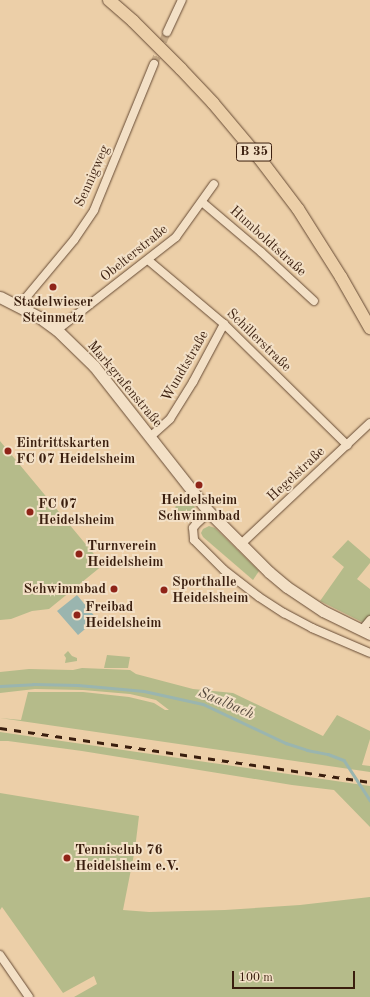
<!DOCTYPE html>
<meta charset="utf-8">
<style>
body{margin:0}
#map{position:relative;width:370px;height:997px;overflow:hidden;background:#eccfa8;font-family:"Old Standard TT",serif}
div>[style]{position:absolute}
[style*='--x']{left:calc(var(--x)*1px);top:calc(var(--y)*1px);width:calc(var(--w)*1px);rotate:calc(var(--a)*1deg)}
.green>*{inset:0;background:#b5bb8a}
.round{border-radius:50%}
.water>*{inset:0;background:#9ab5af}
.stream>*{height:2.5px;margin:-1.25px;padding:0 1.25px;transform-origin:1.25px;border-radius:1.25px;background:#9ab5af}
.street-tunnel>*{height:8px;margin-top:-4px;transform-origin:0;background:repeating-linear-gradient(90deg,#c8ac89 0 8px,transparent 0 12px)}
.roads{filter:drop-shadow(0 0 1px #664a34) drop-shadow(0 0 1px #664a34)}
.street>*{height:8px;margin:-4px;padding:0 4px;transform-origin:4px;border-radius:4px;background:#f3e0c6}
.secondary>*{height:11px;margin:-5.5px;padding:0 5.5px;transform-origin:5.5px;border-radius:5.5px;background:#f3e0c6}
.primary>*{height:12px;margin:-6px;padding:0 6px;transform-origin:6px;border-radius:6px;background:#eccfa8}
.rail>*{height:2.5px;margin-top:-1.25px;transform-origin:0;background:repeating-linear-gradient(90deg,#3a1e0e 0 7px,transparent 0 14px)}
.dots>*{width:11px;height:11px;translate:-50% -50%;box-sizing:border-box;border:2px solid #f3e0c6;border-radius:50%}
span{translate:-50% -50%;white-space:nowrap;text-align:center;line-height:1.15;-webkit-text-stroke:4px #f3e0c6;paint-order:stroke}
.shield-label span{padding:1px 3px;background:#f3e0c6;border:1px solid;border-radius:3px;-webkit-text-stroke-width:0}
.shield-label{font-size:13px;color:#3a1e0e;font-weight:700}
.street-label{font-size:14px;color:#3a1e0e}
.poi-label{font-size:14px;color:#3a1e0e;font-weight:700}
.left{translate:0 -50%;text-align:left}
.right{translate:-100% -50%;text-align:right}
.water-label{font-size:15px;color:#574b3e;font-style:italic}
.scale{position:absolute;left:232px;top:971px;width:123px;height:18px;box-sizing:border-box;border:2px solid #3a1e0e;border-top:0;padding-left:5px;font-size:12px;line-height:14px;white-space:nowrap;color:#3a1e0e;-webkit-text-stroke:3px #f3e0c6;paint-order:stroke}
</style>
<div id="map">
<div class="green">
<i style="clip-path:polygon(0 441px,103px 565px,49px 609px,32px 611px,11px 619px,0 620px)"></i>
<i class="round" style="left:175px;top:499px;width:20px;height:20px"></i>
<i style="clip-path:polygon(209px 526px,215px 528px,259px 571px,253px 580px,203px 537px,201px 533px,203px 529px)"></i>
<i style="clip-path:polygon(348px 540px,370px 559px,370px 563px,357px 579px,370px 589px,370px 616px,364px 623px,320px 601px,344px 567px,332px 557px)"></i>
<i style="clip-path:polygon(68px 651px,72px 656px,77px 658px,77px 661px,65px 663px,66px 658px,64px 655px)"></i>
<i style="clip-path:polygon(107px 655px,130px 657px,128px 668px,104px 668px)"></i>
<i style="clip-path:polygon(82px 668px,130px 670px,136px 674px,193px 689px,233px 693px,323px 736px,337px 715px,370px 731px,370px 739px,362px 765px,370px 766px,370px 772px,0 718px,21px 720px,28px 692px,83px 692px,129px 697px,154px 703px,165px 710px,169px 710px,156px 700px,130px 694px,83px 690px,35px 689px,0 693px,0 672px,29px 669px,73px 670px)"></i>
<i style="clip-path:polygon(0 732px,370px 786px,370px 827px,334px 790px,292px 785px,82px 751px,8px 741px,0 741px)"></i>
<i style="clip-path:polygon(0 793px,139px 816px,135px 849px,123px 910px,149px 912px,225px 910px,300px 905px,370px 897px,370px 997px,74px 997px,97px 984px,94px 976px,63px 993px,2px 907px,0 910px)"></i>
</div>
<div class="water">
<i style="clip-path:polygon(77px 595px,97px 619px,78px 635px,57px 611px)"></i>
</div>
<div class="stream">
<i style="--x:0;--y:686;--w:33;--a:-3"></i>
<i style="--x:33;--y:684;--w:45;--a:1.3"></i>
<i style="--x:78;--y:685;--w:66;--a:5.2"></i>
<i style="--x:144;--y:691;--w:60;--a:12.4"></i>
<i style="--x:203;--y:704;--w:92;--a:25.2"></i>
<i style="--x:286;--y:743;--w:22;--a:18"></i>
<i style="--x:307;--y:750;--w:21;--a:11"></i>
<i style="--x:328;--y:754;--w:17;--a:21"></i>
<i style="--x:344;--y:760;--w:48;--a:57"></i>
</div>
<div class="street-tunnel">
<i style="--x:154;--y:64;--w:35;--a:-68"></i>
</div>
<div class="roads">
<div class="street">
<i style="--x:167;--y:32;--w:35;--a:-65"></i>
<i style="--x:202;--y:202;--w:77;--a:40.3"></i>
<i style="--x:261;--y:252;--w:72;--a:42.8"></i>
<i style="--x:148;--y:260;--w:99;--a:40.1"></i>
<i style="--x:224;--y:324;--w:173;--a:44.5"></i>
<i style="--x:19;--y:306;--w:86;--a:-50.2"></i>
<i style="--x:74;--y:240;--w:36;--a:-56"></i>
<i style="--x:94;--y:210;--w:158;--a:-67.7"></i>
<i style="--x:57;--y:330;--w:151;--a:-38"></i>
<i style="--x:176;--y:237;--w:65;--a:-54.4"></i>
<i style="--x:150;--y:437;--w:27;--a:-42"></i>
<i style="--x:170;--y:419;--w:44;--a:-58.1"></i>
<i style="--x:193;--y:382;--w:66;--a:-61.9"></i>
<i style="--x:209;--y:512;--w:18;--a:137"></i>
<i style="--x:196;--y:524;--w:5;--a:127"></i>
<i style="--x:193;--y:528;--w:12;--a:85"></i>
<i style="--x:194;--y:540;--w:42;--a:45"></i>
<i style="--x:224;--y:570;--w:44;--a:37.6"></i>
<i style="--x:259;--y:597;--w:30;--a:33"></i>
<i style="--x:284;--y:613;--w:32;--a:28"></i>
<i style="--x:312;--y:628;--w:63;--a:23.3"></i>
<i style="--x:240;--y:545;--w:178;--a:-43.2"></i>
<i style="--x:362;--y:630;--w:13;--a:-51"></i>
<i style="--x:0;--y:955;--w:51;--a:55.4"></i>
</div>
<div class="secondary">
<i style="--x:0;--y:297;--w:44;--a:27.1"></i>
<i style="--x:39;--y:317;--w:22;--a:36"></i>
<i style="--x:57;--y:330;--w:52;--a:44.2"></i>
<i style="--x:94;--y:366;--w:186;--a:51.8"></i>
<i style="--x:209;--y:512;--w:85;--a:45"></i>
<i style="--x:269;--y:572;--w:23;--a:40"></i>
<i style="--x:287;--y:587;--w:43;--a:33.7"></i>
<i style="--x:323;--y:611;--w:52;--a:26.1"></i>
</div>
<div class="primary">
<i style="--x:109;--y:0;--w:32;--a:41"></i>
<i style="--x:133;--y:21;--w:68;--a:45"></i>
<i style="--x:181;--y:69;--w:47;--a:46.7"></i>
<i style="--x:213;--y:103;--w:73;--a:50"></i>
<i style="--x:260;--y:159;--w:63;--a:52.8"></i>
<i style="--x:298;--y:209;--w:80;--a:57.7"></i>
<i style="--x:341;--y:277;--w:59;--a:60.4"></i>
</div>
</div>
<div class="rail">
<i style="--x:0;--y:728;--w:374;--a:8.3"></i>
</div>
<div class="dots">
<i style="left:53px;top:287px;background:#8f2418"></i>
<i style="left:8px;top:451px;background:#8f2418"></i>
<i style="left:199px;top:485px;background:#8f2418"></i>
<i style="left:30px;top:512px;background:#8f2418"></i>
<i style="left:79px;top:554px;background:#8f2418"></i>
<i style="left:114px;top:589px;background:#8f2418"></i>
<i style="left:164px;top:590px;background:#8f2418"></i>
<i style="left:77px;top:615px;background:#8f2418"></i>
<i style="left:67px;top:858px;background:#8f2418"></i>
</div>
<div class="shield-label">
<span style="left:254px;top:152px">B 35</span>
</div>
<div class="street-label">
<span style="left:92px;top:176px;rotate:-66deg">Sennigweg</span>
<span style="left:268px;top:241px;rotate:42deg">Humboldtstraße</span>
<span style="left:134px;top:253px;rotate:-39deg">Obelterstraße</span>
<span style="left:259px;top:340px;rotate:44deg">Schillerstraße</span>
<span style="left:185px;top:366px;rotate:-60deg">Wundtstraße</span>
<span style="left:125px;top:384px;rotate:50deg">Markgrafenstraße</span>
<span style="left:296px;top:474px;rotate:-43deg">Hegelstraße</span>
</div>
<div class="poi-label">
<span style="left:53px;top:310px">Stadelwieser<br>Steinmetz</span>
<span class="left" style="left:16px;top:451px">Eintrittskarten<br>FC 07 Heidelsheim</span>
<span style="left:199px;top:508px">Heidelsheim<br>Schwimmbad</span>
<span class="left" style="left:38px;top:512px">FC 07<br>Heidelsheim</span>
<span class="left" style="left:87px;top:554px">Turnverein<br>Heidelsheim</span>
<span class="left" style="left:172px;top:590px">Sporthalle<br>Heidelsheim</span>
<span class="right" style="left:106px;top:589px">Schwimmbad</span>
<span class="left" style="left:85px;top:615px">Freibad<br>Heidelsheim</span>
<span class="left" style="left:75px;top:858px">Tennisclub 76<br>Heidelsheim e.V.</span>
</div>
<div class="water-label">
<span style="left:226px;top:704px;rotate:23deg">Saalbach</span>
</div>
<div class="scale">100 m</div>
</div>
